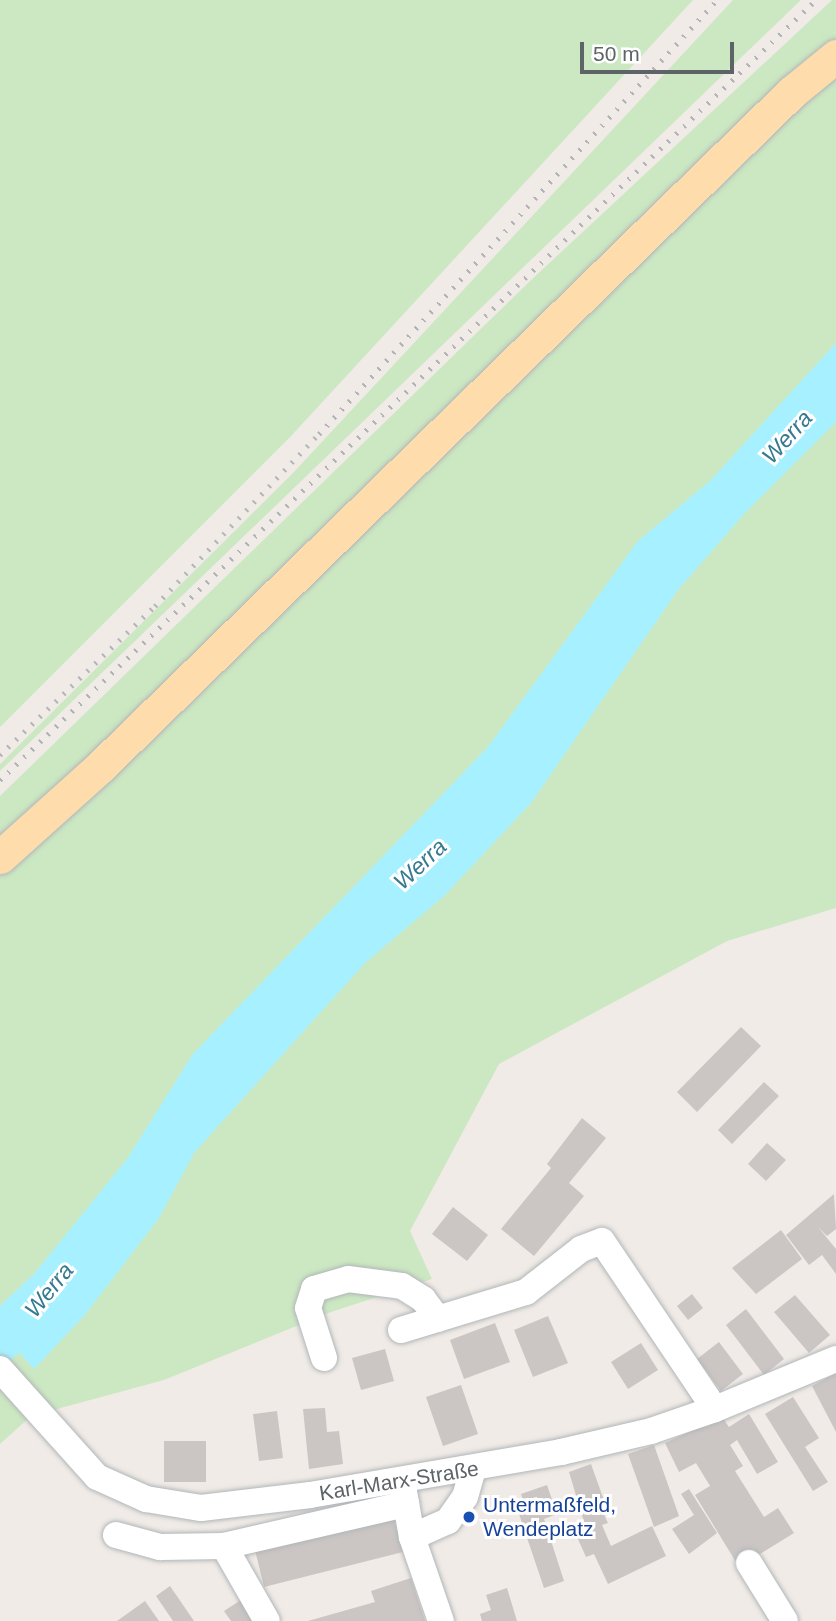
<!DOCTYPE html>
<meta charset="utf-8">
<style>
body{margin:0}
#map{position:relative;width:836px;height:1621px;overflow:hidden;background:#f0ebe6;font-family:Arial,sans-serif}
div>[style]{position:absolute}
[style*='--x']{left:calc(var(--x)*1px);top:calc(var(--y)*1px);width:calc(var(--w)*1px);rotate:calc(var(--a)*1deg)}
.green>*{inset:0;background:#cce8c2}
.water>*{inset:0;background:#a7f0ff}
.river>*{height:37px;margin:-18.5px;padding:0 18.5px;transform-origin:18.5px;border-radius:18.5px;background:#a7f0ff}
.building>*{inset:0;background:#cbc6c3}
.roads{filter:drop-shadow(0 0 2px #b1b6b9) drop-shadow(0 0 2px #b1b6b9)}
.minor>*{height:26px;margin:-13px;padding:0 13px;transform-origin:13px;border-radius:13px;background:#fff}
.major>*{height:33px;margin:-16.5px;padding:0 16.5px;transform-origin:16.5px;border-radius:16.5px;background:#ffdcac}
.rail>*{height:5px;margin-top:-2.5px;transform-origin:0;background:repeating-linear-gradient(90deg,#b3b4b5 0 2px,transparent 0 11px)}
.dots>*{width:19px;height:19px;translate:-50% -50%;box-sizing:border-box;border:4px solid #fff;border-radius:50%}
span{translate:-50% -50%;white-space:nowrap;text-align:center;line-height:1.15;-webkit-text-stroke:6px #fff;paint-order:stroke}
.street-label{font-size:21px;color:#5d6467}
.transit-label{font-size:21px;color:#164399}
.left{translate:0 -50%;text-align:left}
.water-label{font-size:23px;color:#357a91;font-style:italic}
.scale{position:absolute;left:580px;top:42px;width:154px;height:32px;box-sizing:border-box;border:4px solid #5d6467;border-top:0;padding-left:9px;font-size:21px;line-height:24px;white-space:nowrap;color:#5d6467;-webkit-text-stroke:5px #fff;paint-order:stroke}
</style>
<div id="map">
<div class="green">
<i style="clip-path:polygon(0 0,693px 0,292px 435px,0 727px)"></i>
<i style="clip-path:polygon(733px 0,801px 0,0 771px,0 764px,293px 473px)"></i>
<i style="clip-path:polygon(832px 0,836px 0,836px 908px,727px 941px,499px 1064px,410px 1231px,432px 1279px,331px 1312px,164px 1380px,31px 1416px,0 1444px,0 796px,529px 282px)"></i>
</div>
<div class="water">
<i style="clip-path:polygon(836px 343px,836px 422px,744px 514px,678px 590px,531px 803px,444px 896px,365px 963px,194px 1153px,159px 1218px,85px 1315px,34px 1369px,0 1331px,0 1306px,34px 1274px,127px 1159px,193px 1054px,488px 747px,638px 541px,710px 481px)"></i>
</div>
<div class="river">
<i style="--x:0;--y:1344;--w:57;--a:-44.3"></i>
</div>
<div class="building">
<i style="clip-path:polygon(741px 1027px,761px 1046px,697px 1112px,677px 1092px)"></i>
<i style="clip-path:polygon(764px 1082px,779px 1096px,732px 1144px,718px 1130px)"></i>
<i style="clip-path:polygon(582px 1118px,606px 1138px,569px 1183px,584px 1196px,534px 1256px,501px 1229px,551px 1168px,547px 1164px)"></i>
<i style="clip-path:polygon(767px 1143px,786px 1160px,766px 1181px,748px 1164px)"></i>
<i style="clip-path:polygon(834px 1194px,836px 1229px,827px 1236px,818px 1227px,836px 1249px,836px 1274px,822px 1255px,809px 1265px,786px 1235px)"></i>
<i style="clip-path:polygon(453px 1207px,488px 1235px,467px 1261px,432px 1234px)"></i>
<i style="clip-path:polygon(781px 1230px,802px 1259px,756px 1294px,732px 1268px)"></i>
<i style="clip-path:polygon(692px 1294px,703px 1308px,688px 1320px,677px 1306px)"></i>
<i style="clip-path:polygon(795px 1295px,830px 1335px,809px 1353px,774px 1312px)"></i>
<i style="clip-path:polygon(746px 1309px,784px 1359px,764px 1375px,726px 1325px)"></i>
<i style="clip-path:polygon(548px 1316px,568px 1363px,533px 1377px,514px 1330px)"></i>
<i style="clip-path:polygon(495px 1323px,510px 1362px,464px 1379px,450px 1340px)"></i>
<i style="clip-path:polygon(719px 1342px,743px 1374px,721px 1391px,697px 1359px)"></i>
<i style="clip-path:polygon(641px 1343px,658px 1370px,628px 1389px,611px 1362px)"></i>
<i style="clip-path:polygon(385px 1349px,394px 1381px,361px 1390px,352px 1358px)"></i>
<i style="clip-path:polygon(836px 1373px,836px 1432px,812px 1386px)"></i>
<i style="clip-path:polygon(461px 1385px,478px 1434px,443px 1446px,426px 1397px)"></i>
<i style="clip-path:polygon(793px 1397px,819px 1438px,805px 1447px,828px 1482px,813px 1491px,765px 1414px)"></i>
<i style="clip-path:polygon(325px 1408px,327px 1432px,339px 1431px,343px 1464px,309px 1469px,303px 1409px)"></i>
<i style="clip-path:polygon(277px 1411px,283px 1458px,259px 1461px,253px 1414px)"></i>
<i style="clip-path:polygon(749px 1414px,778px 1462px,757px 1474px,737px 1440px,730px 1445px,743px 1466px,735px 1471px,764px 1517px,778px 1508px,794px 1533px,739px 1567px,695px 1495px,710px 1486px,696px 1463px,679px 1472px,665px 1443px,722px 1417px,729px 1427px)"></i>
<i style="clip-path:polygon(164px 1441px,206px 1441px,206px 1482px,164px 1482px)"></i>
<i style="clip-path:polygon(654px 1445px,679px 1516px,654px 1527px,628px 1454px)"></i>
<i style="clip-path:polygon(591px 1464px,605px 1503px,599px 1504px,608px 1523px,602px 1525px,611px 1546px,652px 1526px,666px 1556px,608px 1584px,594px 1554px,586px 1557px,577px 1537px,587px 1532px,569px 1472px)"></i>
<i style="clip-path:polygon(547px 1485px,557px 1514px,544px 1519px,564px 1581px,544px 1588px,519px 1514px,527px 1512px,521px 1494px)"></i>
<i style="clip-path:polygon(689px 1489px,717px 1533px,689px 1554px,672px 1529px,694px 1515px,681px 1494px)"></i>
<i style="clip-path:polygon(392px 1512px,403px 1552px,264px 1587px,254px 1546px)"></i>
<i style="clip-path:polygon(411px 1578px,425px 1621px,308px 1621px,375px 1602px,371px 1591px)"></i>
<i style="clip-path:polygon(170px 1586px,194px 1621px,173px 1621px,156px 1596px)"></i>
<i style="clip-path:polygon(507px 1588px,517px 1621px,482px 1621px,480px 1614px,491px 1610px,486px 1595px)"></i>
<i style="clip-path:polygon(241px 1600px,255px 1621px,231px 1621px,224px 1611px)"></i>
<i style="clip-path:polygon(145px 1601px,159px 1621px,117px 1621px)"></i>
</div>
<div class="roads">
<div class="minor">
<i style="--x:401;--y:1330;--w:131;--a:-16.9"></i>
<i style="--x:526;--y:1292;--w:70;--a:-38"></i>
<i style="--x:581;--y:1249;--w:22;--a:-21"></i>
<i style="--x:602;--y:1241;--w:202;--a:56.1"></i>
<i style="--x:324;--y:1358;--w:52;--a:-107.7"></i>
<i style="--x:308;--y:1308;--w:20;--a:-72"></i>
<i style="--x:314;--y:1289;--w:35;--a:-16"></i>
<i style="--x:348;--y:1279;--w:54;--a:7.4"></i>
<i style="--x:402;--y:1286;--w:25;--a:32"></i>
<i style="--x:423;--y:1299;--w:25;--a:53"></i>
<i style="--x:0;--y:1369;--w:145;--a:48.1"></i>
<i style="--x:97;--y:1477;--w:54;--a:24.2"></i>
<i style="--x:146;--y:1499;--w:56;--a:9.3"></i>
<i style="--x:201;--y:1508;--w:110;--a:-6.8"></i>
<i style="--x:310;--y:1495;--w:255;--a:-9.7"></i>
<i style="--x:561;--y:1452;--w:92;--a:-13.1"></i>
<i style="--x:651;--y:1431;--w:68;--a:-19"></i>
<i style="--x:715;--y:1409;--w:131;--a:-22.5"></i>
<i style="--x:403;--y:1486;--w:52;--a:80"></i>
<i style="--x:412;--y:1537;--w:89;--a:71"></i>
<i style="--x:116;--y:1535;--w:46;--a:15.3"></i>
<i style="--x:160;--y:1547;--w:64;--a:-0.9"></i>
<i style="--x:224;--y:1546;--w:187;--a:-13"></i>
<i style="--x:412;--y:1537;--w:39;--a:-24"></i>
<i style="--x:448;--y:1521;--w:29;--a:-55"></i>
<i style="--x:465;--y:1497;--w:29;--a:-74"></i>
<i style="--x:224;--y:1546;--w:86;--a:60.2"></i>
<i style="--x:749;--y:1563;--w:68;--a:58.2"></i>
</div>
<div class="major">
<i style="--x:0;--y:857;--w:136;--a:-42"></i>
<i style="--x:101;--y:766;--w:965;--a:-44.29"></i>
<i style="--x:792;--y:92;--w:57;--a:-39.3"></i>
</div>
</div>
<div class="rail">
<i style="--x:0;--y:755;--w:215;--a:-43.9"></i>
<i style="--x:155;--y:606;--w:238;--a:-46.4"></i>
<i style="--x:319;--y:434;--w:589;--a:-47.48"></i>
<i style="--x:0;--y:780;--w:1129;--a:-43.71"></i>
</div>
<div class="dots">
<i style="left:469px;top:1517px;background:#1a4fb4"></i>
</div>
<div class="street-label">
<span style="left:399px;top:1481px;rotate:-9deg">Karl-Marx-Straße</span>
</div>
<div class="transit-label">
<span class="left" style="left:483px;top:1517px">Untermaßfeld,<br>Wendeplatz</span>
</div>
<div class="water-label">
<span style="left:787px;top:437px;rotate:-48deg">Werra</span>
<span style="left:420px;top:864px;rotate:-43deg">Werra</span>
<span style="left:49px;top:1290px;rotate:-51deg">Werra</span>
</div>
<div class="scale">50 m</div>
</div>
